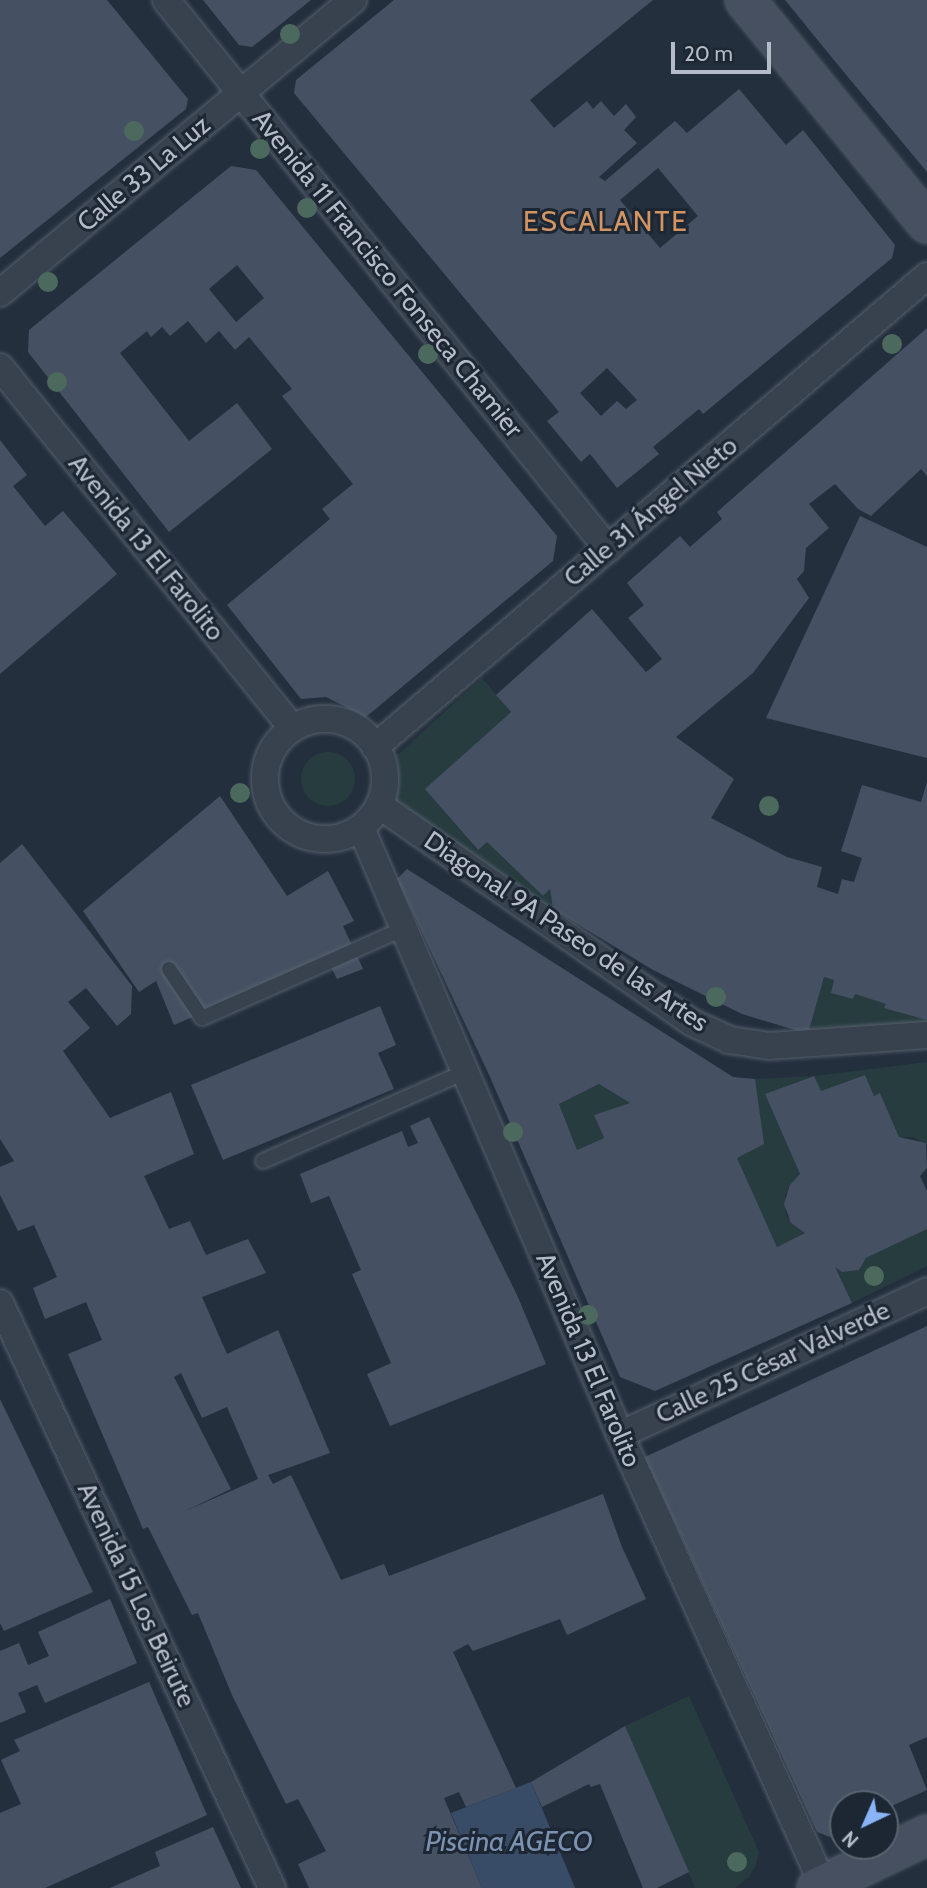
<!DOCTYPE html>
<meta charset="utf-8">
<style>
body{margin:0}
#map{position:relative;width:927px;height:1888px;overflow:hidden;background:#242f3e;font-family:Cabin,sans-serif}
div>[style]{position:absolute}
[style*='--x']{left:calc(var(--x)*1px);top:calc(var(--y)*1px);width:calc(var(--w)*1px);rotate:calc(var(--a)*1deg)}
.green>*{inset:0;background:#263c3f}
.round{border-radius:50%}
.water>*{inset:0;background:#394c67}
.building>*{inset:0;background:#455162}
.roads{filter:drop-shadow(0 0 2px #565f6c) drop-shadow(0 0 2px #565f6c)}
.lane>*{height:14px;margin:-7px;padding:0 7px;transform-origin:7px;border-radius:7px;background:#38414e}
.street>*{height:26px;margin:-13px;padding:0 13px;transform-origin:13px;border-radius:13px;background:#38414e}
.street>.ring{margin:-13px;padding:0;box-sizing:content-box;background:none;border:26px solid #38414e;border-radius:50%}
.secondary>*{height:38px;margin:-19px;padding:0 19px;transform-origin:19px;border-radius:19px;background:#465061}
.trees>*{width:20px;height:20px;margin:-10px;border-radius:50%;background:#4b6a5d}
span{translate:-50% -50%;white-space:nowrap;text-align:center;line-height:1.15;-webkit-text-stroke:6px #1d2633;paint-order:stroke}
.street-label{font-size:26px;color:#b4bcc9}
.neighbourhood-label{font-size:28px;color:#d59563;letter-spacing:2px}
.water-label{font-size:28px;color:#7c92b1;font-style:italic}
.north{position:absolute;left:829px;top:1790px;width:70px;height:70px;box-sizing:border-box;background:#1d2633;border:2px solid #59626f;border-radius:50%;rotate:224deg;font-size:19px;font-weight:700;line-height:28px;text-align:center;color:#b4bcc9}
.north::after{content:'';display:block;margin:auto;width:24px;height:32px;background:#8ab4f8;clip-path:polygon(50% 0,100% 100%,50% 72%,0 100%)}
.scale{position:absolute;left:671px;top:42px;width:100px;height:32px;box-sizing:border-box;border:4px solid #b4bcc9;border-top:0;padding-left:9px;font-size:21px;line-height:24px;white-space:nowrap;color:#b4bcc9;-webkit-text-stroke:5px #1d2633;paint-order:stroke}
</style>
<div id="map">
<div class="green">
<i style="clip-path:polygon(482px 678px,511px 712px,426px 789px,477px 850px,487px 842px,543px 896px,550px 889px,553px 909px,394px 801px,398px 782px,396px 756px)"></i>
<i class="round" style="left:301px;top:752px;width:54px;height:54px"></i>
<i style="clip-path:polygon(824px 977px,834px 980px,831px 993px,853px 999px,855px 994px,886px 1004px,885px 1008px,927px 1019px,927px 1026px,808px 1034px)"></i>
<i style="clip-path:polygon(927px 1062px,927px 1146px,913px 1137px,899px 1137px,881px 1094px,874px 1096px,865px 1075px,821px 1091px,813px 1076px,765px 1094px,800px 1174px,785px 1195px,786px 1216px,805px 1233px,777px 1247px,737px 1158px,755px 1079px,814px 1076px)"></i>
<i style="clip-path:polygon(599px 1084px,630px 1103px,594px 1115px,604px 1138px,577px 1150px,559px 1104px)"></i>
<i style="clip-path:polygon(927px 1229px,927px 1266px,852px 1303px,835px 1267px,842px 1272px,859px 1270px,866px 1258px)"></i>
<i style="clip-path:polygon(689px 1696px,759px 1852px,756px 1865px,749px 1877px,735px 1888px,695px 1888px,625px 1726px)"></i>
</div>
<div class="water">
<i style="clip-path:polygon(531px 1782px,575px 1888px,482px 1888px,451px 1813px)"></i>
</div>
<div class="building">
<i style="clip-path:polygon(0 0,107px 0,188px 99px,186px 109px,0 258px)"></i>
<i style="clip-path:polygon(203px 0,311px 0,252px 47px,239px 45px)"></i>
<i style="clip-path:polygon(evenodd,394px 0,653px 0,530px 100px,554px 128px,587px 101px,593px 109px,601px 101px,614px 116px,626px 104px,636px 117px,624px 130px,637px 143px,599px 177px,605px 181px,675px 121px,687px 133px,739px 89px,786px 145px,803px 130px,895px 245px,892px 258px,703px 414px,699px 409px,653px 447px,659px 454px,617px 488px,590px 454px,581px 462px,547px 421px,559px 412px,294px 93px,296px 80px,394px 0,658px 168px,698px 216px,660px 248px,620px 200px,658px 168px,394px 0,607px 368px,637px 400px,626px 409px,617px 401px,601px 416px,580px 393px,607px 368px)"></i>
<i style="clip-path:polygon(785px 0,927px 0,927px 172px,838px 65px)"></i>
<i style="clip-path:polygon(evenodd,231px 166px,256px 170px,557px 536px,553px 561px,366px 717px,326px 697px,301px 699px,227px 605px,330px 519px,322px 509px,353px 484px,282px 396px,292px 389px,249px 337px,235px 350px,219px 331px,206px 343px,188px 321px,170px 336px,162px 327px,151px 337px,147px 331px,120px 353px,189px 441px,237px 403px,272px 449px,169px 532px,28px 352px,29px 330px,231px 166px,237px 265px,264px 298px,236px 322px,209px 289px,237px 265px)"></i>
<i style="clip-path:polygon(927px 328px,927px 476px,921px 469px,871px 516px,858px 509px,835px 484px,809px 504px,829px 528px,806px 548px,804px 571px,797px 579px,809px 598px,753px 673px,676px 737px,734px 779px,711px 818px,787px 857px,822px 867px,817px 887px,838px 894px,842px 879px,854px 882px,862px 858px,841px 851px,862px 785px,921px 802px,927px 782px,927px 1020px,884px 1008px,886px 1004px,855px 994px,853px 999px,831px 993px,834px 980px,824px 977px,808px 1034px,742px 1014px,653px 970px,553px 909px,550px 889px,543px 896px,487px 842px,478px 850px,425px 789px,511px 712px,496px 695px,592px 609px,646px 672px,662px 659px,628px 618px,644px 605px,627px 583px,680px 536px,690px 547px,722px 519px,717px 512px)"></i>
<i style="clip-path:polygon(0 440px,27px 475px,13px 486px,45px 526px,63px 511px,117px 574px,0 674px)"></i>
<i style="clip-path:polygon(860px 516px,927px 547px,927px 758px,766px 718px)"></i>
<i style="clip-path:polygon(220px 796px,287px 896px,328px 871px,354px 921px,343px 926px,363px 969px,337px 979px,327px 959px,174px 1025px,156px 981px,139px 992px,83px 911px)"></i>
<i style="clip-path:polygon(evenodd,22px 844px,132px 986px,131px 1014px,117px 1026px,86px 988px,68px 1002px,90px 1028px,63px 1051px,110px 1118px,171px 1092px,194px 1154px,144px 1176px,169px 1229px,190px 1221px,206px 1255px,248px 1239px,266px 1273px,202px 1297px,227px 1354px,278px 1330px,330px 1453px,268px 1475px,273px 1484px,291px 1475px,341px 1580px,384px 1564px,389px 1576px,603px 1494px,622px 1547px,646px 1599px,567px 1635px,560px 1619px,473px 1651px,468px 1644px,453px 1652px,516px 1788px,466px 1807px,459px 1792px,444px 1798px,482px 1888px,309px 1888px,298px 1864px,326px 1851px,298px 1799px,286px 1804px,232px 1695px,198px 1613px,192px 1615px,148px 1527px,143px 1529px,68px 1354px,102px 1340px,86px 1302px,45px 1319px,33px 1288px,57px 1277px,34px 1225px,18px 1231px,0 1195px,0 1167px,14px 1161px,0 1139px,0 863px,22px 844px,181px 1373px,202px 1418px,227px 1407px,258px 1479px,183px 1512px,231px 1489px,174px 1377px,181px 1373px)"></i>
<i style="clip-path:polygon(evenodd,407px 869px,733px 1077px,755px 1079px,764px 1144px,737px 1158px,777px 1247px,805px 1233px,791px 1223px,784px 1204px,790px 1185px,800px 1174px,765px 1094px,814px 1076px,821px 1091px,865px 1075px,874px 1096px,880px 1093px,899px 1137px,926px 1143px,927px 1168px,920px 1176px,927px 1191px,927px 1229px,866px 1258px,859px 1270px,842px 1272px,835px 1267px,852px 1303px,655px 1391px,620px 1377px,490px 1077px,397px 879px,407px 869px,599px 1084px,630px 1103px,594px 1115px,604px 1138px,577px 1150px,559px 1104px,599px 1084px)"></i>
<i style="clip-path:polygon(380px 1006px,396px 1045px,378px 1053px,394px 1089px,223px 1160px,191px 1085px)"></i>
<i style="clip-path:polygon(429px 1117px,517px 1295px,546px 1364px,390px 1426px,367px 1374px,391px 1363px,352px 1274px,361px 1270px,329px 1196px,311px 1203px,300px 1174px,402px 1131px,408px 1147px,418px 1143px,410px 1126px)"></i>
<i style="clip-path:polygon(927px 1326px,927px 1737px,909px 1745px,927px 1790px,885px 1809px,885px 1804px,843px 1804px,843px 1830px,830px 1837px,817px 1832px,645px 1457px)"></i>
<i style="clip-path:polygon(0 1399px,93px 1592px,4px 1631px,0 1623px)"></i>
<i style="clip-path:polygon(110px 1599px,137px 1663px,45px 1703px,37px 1685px,18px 1693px,26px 1712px,0 1723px,0 1651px,19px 1643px,28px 1665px,49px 1656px,38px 1632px)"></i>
<i style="clip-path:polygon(149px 1682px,207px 1815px,45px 1888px,0 1888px,0 1813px,21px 1804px,1px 1760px,20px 1751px,14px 1740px)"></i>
<i style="clip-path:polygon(625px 1726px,689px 1872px,657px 1888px,643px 1888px,600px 1784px,591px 1787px,589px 1784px,542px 1807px,531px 1782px)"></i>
<i style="clip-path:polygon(213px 1827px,241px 1888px,110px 1888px,160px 1866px,155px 1852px)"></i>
</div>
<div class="roads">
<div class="lane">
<i style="--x:169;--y:969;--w:59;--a:56"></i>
<i style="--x:202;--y:1018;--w:220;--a:-23.9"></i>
<i style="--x:263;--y:1161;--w:221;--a:-23.8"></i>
</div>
<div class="street">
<i style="--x:166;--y:0;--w:705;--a:51.16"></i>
<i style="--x:0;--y:293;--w:459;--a:-39.7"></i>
<i style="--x:0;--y:367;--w:464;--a:51"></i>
<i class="ring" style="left:265px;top:719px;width:94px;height:94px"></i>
<i style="--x:375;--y:747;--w:726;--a:-40.47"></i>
<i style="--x:379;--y:805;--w:382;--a:34.8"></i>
<i style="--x:693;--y:1023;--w:40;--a:25"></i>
<i style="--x:729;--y:1040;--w:40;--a:8.5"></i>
<i style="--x:769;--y:1046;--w:158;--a:-4"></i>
<i style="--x:361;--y:828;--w:660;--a:66.89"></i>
<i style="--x:620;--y:1435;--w:497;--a:65.7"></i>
<i style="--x:0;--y:1303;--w:645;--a:65.06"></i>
<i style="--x:620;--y:1435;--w:339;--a:-25.1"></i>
</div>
<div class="secondary">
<i style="--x:745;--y:0;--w:288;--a:50.8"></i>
<i style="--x:817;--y:1888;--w:122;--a:-25.7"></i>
</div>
</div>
<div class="trees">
<i style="left:290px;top:34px"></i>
<i style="left:134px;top:131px"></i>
<i style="left:260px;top:149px"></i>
<i style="left:307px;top:208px"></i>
<i style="left:48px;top:282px"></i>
<i style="left:892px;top:344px"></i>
<i style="left:428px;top:354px"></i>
<i style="left:57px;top:382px"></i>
<i style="left:240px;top:793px"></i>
<i style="left:769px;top:806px"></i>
<i style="left:716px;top:997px"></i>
<i style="left:513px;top:1132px"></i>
<i style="left:874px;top:1276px"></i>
<i style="left:588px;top:1315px"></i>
<i style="left:737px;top:1862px"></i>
</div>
<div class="street-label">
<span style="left:144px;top:174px;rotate:-40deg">Calle 33 La Luz</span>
<span style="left:387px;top:274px;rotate:51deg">Avenida 11 Francisco Fonseca Chamier</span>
<span style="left:651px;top:512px;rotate:-40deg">Calle 31 Ángel Nieto</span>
<span style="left:146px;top:548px;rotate:51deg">Avenida 13 El Farolito</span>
<span style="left:566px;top:932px;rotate:34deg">Diagonal 9A Paseo de las Artes</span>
<span style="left:588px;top:1360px;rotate:67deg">Avenida 13 El Farolito</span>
<span style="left:773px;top:1363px;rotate:-25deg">Calle 25 César Valverde</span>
<span style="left:136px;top:1595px;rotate:65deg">Avenida 15 Los Beirute</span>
</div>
<div class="neighbourhood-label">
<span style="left:606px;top:221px">ESCALANTE</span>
</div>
<div class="water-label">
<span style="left:509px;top:1841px">Piscina AGECO</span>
</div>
<div class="north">N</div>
<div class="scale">20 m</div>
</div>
